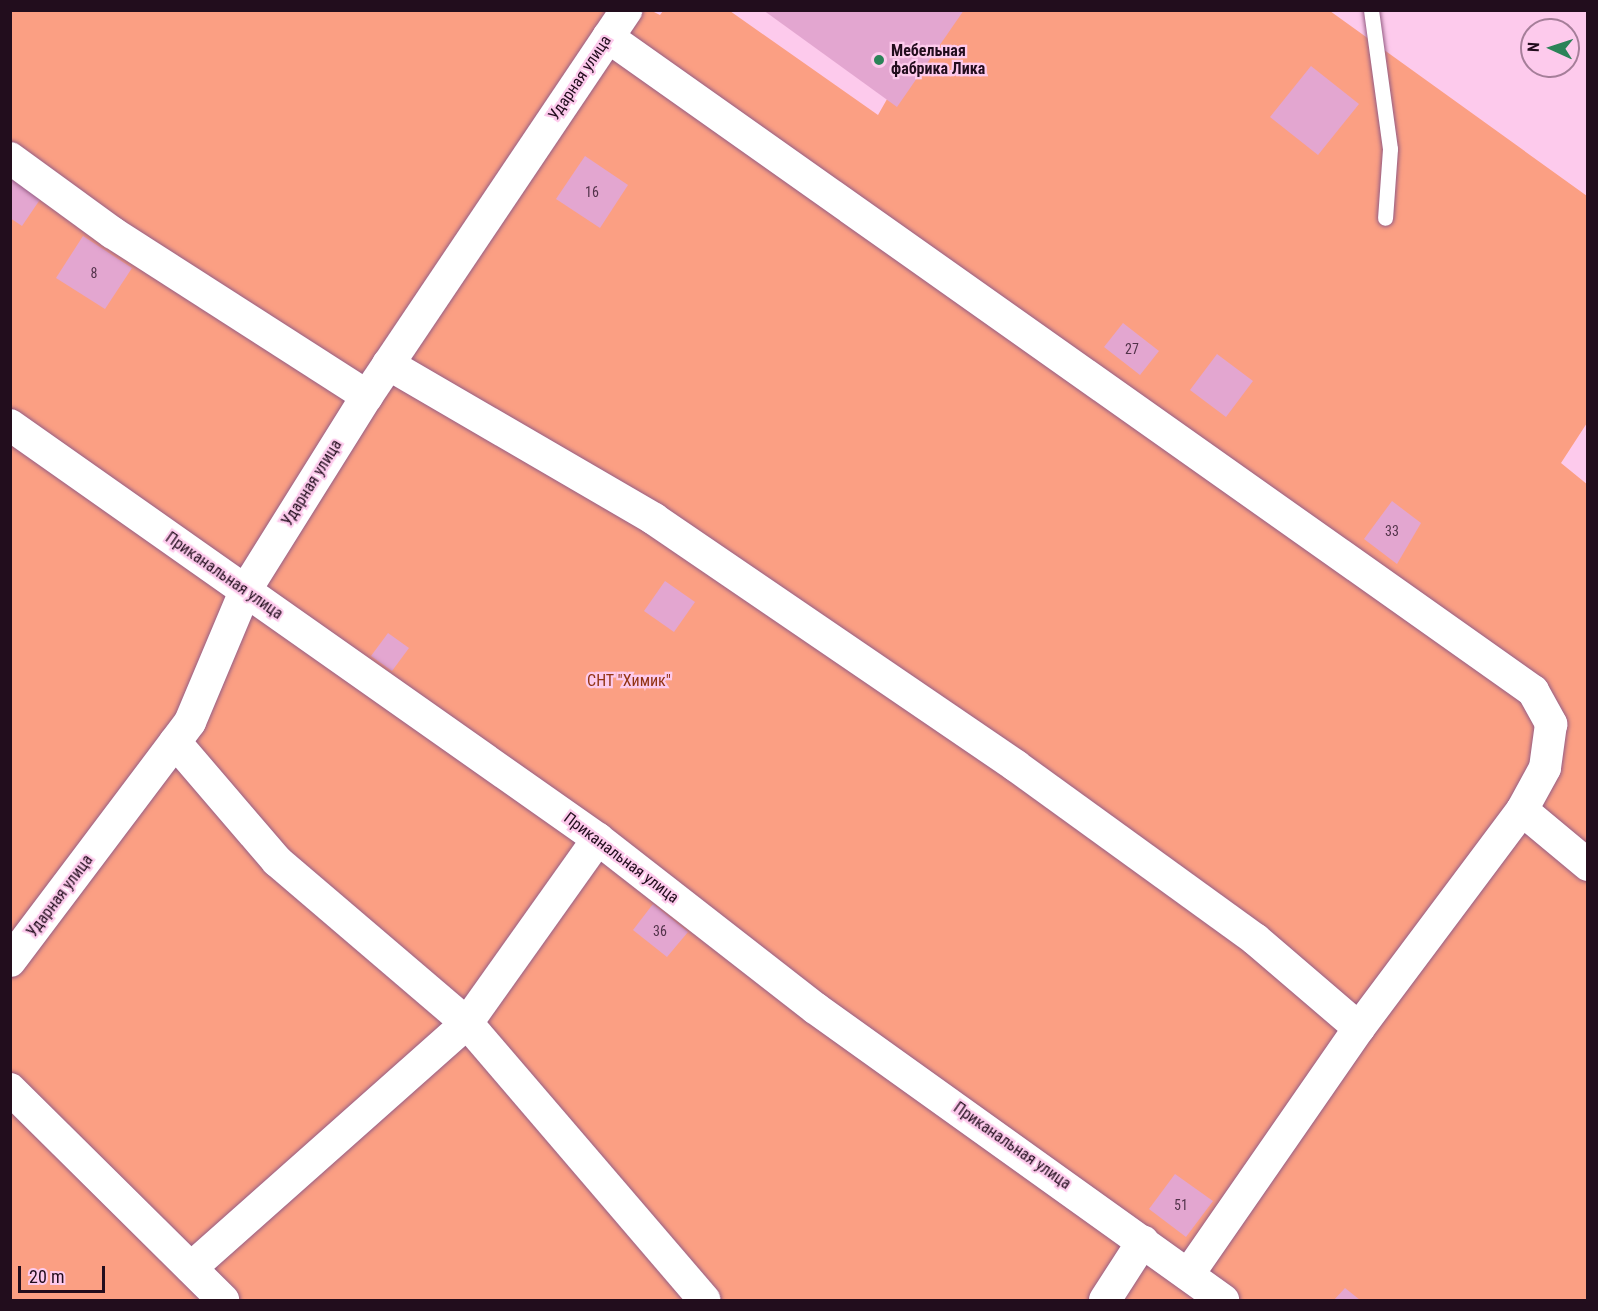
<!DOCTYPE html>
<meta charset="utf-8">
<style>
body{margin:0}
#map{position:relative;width:1598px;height:1311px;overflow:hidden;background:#fdcaec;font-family:"Roboto Condensed",sans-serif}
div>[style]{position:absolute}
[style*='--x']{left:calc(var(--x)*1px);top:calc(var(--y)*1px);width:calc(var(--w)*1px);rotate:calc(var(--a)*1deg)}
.green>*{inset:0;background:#fb9f83}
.building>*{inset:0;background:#e3a6d0}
.roads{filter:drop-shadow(0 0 2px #945c84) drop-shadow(0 0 2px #945c84)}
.service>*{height:15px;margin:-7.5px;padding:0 7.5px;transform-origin:7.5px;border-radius:7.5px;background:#fff}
.minor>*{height:32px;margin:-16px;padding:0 16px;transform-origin:16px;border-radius:16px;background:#fff}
.dots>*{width:16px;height:16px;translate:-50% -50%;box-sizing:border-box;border:3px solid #fdcaec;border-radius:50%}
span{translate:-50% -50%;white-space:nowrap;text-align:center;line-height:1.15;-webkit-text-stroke:4.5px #fdcaec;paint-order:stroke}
.number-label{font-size:14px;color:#52334a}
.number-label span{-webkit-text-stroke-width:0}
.poi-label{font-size:16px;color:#220d1d;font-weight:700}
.left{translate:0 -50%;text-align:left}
.street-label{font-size:16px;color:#220d1d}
.park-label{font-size:16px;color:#923312}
.frame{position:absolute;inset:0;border:12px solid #220d1d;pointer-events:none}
.north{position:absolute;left:1520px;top:18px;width:60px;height:60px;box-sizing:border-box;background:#fdcaec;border:2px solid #a57e99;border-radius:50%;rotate:273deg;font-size:16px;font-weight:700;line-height:24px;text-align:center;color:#220d1d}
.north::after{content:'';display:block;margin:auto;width:21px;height:27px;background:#2b8358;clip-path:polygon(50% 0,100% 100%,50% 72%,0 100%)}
.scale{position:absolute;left:18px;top:1266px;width:87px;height:27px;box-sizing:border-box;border:3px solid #220d1d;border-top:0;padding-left:8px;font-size:18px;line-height:21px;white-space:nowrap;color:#220d1d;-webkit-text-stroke:4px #fdcaec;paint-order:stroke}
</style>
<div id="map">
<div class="green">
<i style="clip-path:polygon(650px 10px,660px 15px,663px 11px,730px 11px,878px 115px,937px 11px,1330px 11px,1587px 196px,1587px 423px,1561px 463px,1588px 485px,1587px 1300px,11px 1300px,10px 11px)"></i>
</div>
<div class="building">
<i style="clip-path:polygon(763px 10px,964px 10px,897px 107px)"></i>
<i style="clip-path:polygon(1311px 66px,1359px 104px,1318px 155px,1270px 117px)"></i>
<i style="clip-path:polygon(585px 156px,628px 185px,600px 228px,556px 199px)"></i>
<i style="clip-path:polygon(10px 178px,41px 198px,22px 226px,10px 218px)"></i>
<i style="clip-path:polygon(83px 236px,132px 268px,105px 309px,56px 278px)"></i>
<i style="clip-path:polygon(1123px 323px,1159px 351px,1140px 375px,1104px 347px)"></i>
<i style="clip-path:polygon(1217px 354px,1253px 381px,1226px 417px,1190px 390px)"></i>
<i style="clip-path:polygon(1392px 501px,1421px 523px,1397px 564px,1364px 539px)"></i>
<i style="clip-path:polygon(665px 581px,695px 602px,674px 632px,644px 611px)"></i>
<i style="clip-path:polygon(388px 633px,409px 648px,392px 671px,371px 656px)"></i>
<i style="clip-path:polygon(653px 904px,688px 932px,667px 957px,633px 930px)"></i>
<i style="clip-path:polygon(1175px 1174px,1213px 1201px,1186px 1237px,1149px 1209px)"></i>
<i style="clip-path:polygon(1345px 1288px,1360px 1300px,1334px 1300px)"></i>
</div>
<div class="roads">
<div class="service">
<i style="--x:1371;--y:10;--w:140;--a:82.2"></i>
<i style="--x:1390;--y:149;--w:69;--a:94.1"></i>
</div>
<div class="minor">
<i style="--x:608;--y:37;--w:1133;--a:35.26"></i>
<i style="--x:1533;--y:691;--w:38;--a:61"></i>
<i style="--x:1551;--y:724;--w:44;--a:97.8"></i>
<i style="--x:1545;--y:768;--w:48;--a:118.7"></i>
<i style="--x:1522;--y:810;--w:272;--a:126.8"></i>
<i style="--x:10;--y:158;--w:127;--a:36.1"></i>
<i style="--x:113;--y:233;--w:302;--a:32.7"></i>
<i style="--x:388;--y:364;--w:308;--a:30.2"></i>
<i style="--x:654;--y:519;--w:438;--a:34.3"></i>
<i style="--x:1016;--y:766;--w:295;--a:35.9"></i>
<i style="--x:1255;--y:939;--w:137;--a:40.6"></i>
<i style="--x:1359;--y:1028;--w:300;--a:124.7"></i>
<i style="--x:10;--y:425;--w:719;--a:35.15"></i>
<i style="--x:598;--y:839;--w:275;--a:37.9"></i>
<i style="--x:815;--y:1008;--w:502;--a:35.59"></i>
<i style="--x:175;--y:742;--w:157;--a:49.4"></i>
<i style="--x:277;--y:861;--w:250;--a:40.5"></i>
<i style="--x:467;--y:1023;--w:365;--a:49.4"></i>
<i style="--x:1522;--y:810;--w:86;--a:39.8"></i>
<i style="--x:10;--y:961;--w:299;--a:-53"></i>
<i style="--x:190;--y:722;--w:142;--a:-67.2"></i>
<i style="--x:245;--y:591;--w:230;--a:-58"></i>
<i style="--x:367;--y:396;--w:465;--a:-56.1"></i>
<i style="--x:10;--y:1089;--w:300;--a:44.7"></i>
<i style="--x:191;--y:1268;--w:369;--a:-41.6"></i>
<i style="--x:467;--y:1023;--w:226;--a:-54.6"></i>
<i style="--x:1105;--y:1300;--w:70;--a:-57.2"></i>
</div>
</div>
<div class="dots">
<i style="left:879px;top:60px;background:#2b8358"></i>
</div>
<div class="number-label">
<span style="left:592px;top:192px">16</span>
<span style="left:94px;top:273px">8</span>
<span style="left:1132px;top:349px">27</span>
<span style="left:1392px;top:531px">33</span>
<span style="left:660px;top:931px">36</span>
<span style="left:1181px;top:1205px">51</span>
</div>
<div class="poi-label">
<span class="left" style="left:891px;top:60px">Мебельная<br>фабрика Лика</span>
</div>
<div class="street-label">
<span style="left:580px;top:78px;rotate:-56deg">Ударная улица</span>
<span style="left:312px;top:483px;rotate:-58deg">Ударная улица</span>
<span style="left:224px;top:576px;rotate:35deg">Приканальная улица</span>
<span style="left:621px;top:858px;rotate:37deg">Приканальная улица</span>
<span style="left:60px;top:896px;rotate:-53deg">Ударная улица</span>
<span style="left:1012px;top:1146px;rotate:35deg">Приканальная улица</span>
</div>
<div class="park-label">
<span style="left:629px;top:681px">СНТ "Химик"</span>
</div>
<div class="frame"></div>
<div class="north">N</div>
<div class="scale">20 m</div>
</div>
